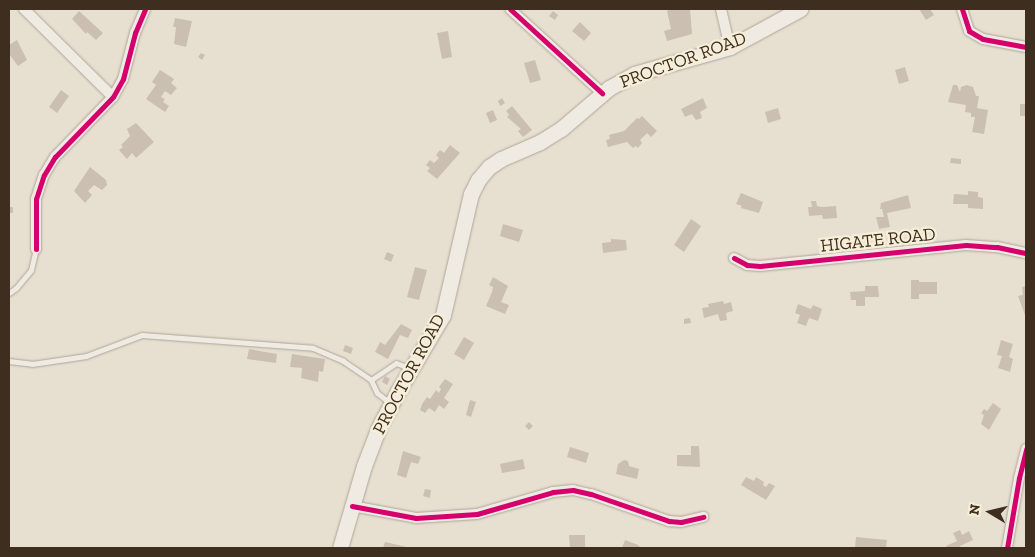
<!DOCTYPE html>
<style>
body{margin:0}
#map{position:relative;width:1035px;height:557px;overflow:hidden;background:#e7e0d1;font-family:"Zilla Slab",serif}
div>[style]{position:absolute}
[style*='--x']{left:calc(var(--x)*1px);top:calc(var(--y)*1px);width:calc(var(--w)*1px);rotate:calc(var(--a)*1deg)}
.building>*{inset:0;background:#cbbfb2}
.roads{filter:drop-shadow(0 0 1px #ada599) drop-shadow(0 0 1px #ada599)}
.lane>*{height:5px;margin:-2.5px;padding:0 2.5px;transform-origin:2.5px;border-radius:2.5px;background:#efebe3}
.street>*{height:10px;margin:-5px;padding:0 5px;transform-origin:5px;border-radius:5px;background:#efebe3}
.secondary>*{height:15px;margin:-7.5px;padding:0 7.5px;transform-origin:7.5px;border-radius:7.5px;background:#efebe3}
.cycleway>*{height:5px;margin:-2.5px;padding:0 2.5px;transform-origin:2.5px;border-radius:2.5px;background:#d6006c}
span{translate:-50% -50%;white-space:nowrap;text-align:center;line-height:1.15;-webkit-text-stroke:4.5px #f7eed8;paint-order:stroke}
.street-label{font-size:18px;color:#3d2e20}
.frame{position:absolute;inset:0;border:10px solid #3d2e20;pointer-events:none}
.north{position:absolute;left:965px;top:487px;width:50px;height:50px;-webkit-text-stroke:4px #f7eed8;paint-order:stroke;rotate:279deg;font-size:14px;font-weight:700;line-height:20px;text-align:center;color:#3d2e20}
.north::after{content:'';display:block;margin:auto;width:18px;height:22px;background:#3d2e20;clip-path:polygon(50% 0,100% 100%,50% 72%,0 100%)}
</style>
<div id="map">
<div class="building">
<i style="clip-path:polygon(671px 9px,690px 9px,692px 34px,667px 41px,664px 31px,671px 29px,667px 11px)"></i>
<i style="clip-path:polygon(919px 9px,930px 9px,934px 15px,926px 20px)"></i>
<i style="clip-path:polygon(79px 11px,103px 33px,96px 40px,87px 32px,86px 34px,72px 19px)"></i>
<i style="clip-path:polygon(553px 11px,558px 15px,555px 20px,549px 16px)"></i>
<i style="clip-path:polygon(175px 18px,192px 21px,186px 47px,174px 44px,176px 27px,173px 27px)"></i>
<i style="clip-path:polygon(580px 22px,591px 33px,584px 41px,572px 31px)"></i>
<i style="clip-path:polygon(448px 31px,452px 57px,442px 59px,437px 33px)"></i>
<i style="clip-path:polygon(17px 40px,27px 60px,18px 66px,9px 54px,9px 45px)"></i>
<i style="clip-path:polygon(201px 53px,205px 55px,202px 60px,198px 57px)"></i>
<i style="clip-path:polygon(535px 60px,541px 80px,530px 83px,524px 63px)"></i>
<i style="clip-path:polygon(905px 67px,909px 81px,899px 84px,895px 70px)"></i>
<i style="clip-path:polygon(160px 70px,174px 79px,171px 83px,177px 88px,171px 95px,165px 91px,161px 97px,165px 99px,163px 102px,169px 106px,165px 112px,146px 99px,156px 85px,152px 82px)"></i>
<i style="clip-path:polygon(953px 85px,957px 85px,960px 92px,961px 87px,967px 85px,973px 87px,976px 96px,979px 96px,977px 108px,988px 110px,984px 134px,972px 132px,975px 117px,971px 117px,971px 113px,965px 112px,966px 105px,948px 102px)"></i>
<i style="clip-path:polygon(61px 90px,69px 96px,57px 113px,49px 107px)"></i>
<i style="clip-path:polygon(502px 98px,505px 103px,500px 106px,498px 101px)"></i>
<i style="clip-path:polygon(703px 98px,707px 108px,700px 112px,702px 118px,696px 120px,692px 114px,685px 117px,681px 109px)"></i>
<i style="clip-path:polygon(1020px 104px,1026px 104px,1026px 116px,1020px 116px)"></i>
<i style="clip-path:polygon(512px 106px,532px 130px,523px 137px,518px 131px,521px 129px,507px 117px,509px 115px,506px 111px)"></i>
<i style="clip-path:polygon(778px 108px,781px 119px,768px 123px,765px 112px)"></i>
<i style="clip-path:polygon(493px 110px,497px 120px,490px 123px,486px 113px)"></i>
<i style="clip-path:polygon(642px 116px,657px 131px,651px 137px,647px 133px,640px 140px,642px 143px,638px 148px,636px 146px,633px 148px,627px 142px,608px 147px,606px 140px,610px 139px,609px 135px,624px 131px,637px 118px,639px 119px)"></i>
<i style="clip-path:polygon(136px 123px,154px 142px,136px 158px,132px 153px,127px 159px,119px 150px,123px 147px,121px 145px,130px 136px,127px 129px)"></i>
<i style="clip-path:polygon(450px 145px,460px 153px,437px 179px,427px 171px,430px 168px,426px 165px,430px 160px,434px 163px,439px 158px,436px 155px,440px 150px,444px 153px)"></i>
<i style="clip-path:polygon(951px 158px,961px 159px,961px 164px,950px 163px)"></i>
<i style="clip-path:polygon(90px 167px,106px 180px,107px 185px,102px 190px,94px 185px,88px 191px,92px 195px,85px 203px,74px 191px)"></i>
<i style="clip-path:polygon(968px 191px,978px 192px,978px 197px,983px 198px,983px 209px,968px 208px,968px 204px,953px 204px,954px 194px,968px 195px)"></i>
<i style="clip-path:polygon(741px 193px,763px 202px,759px 213px,741px 208px,742px 206px,736px 204px)"></i>
<i style="clip-path:polygon(908px 195px,911px 208px,887px 213px,890px 227px,879px 229px,876px 217px,884px 217px,882px 209px,880px 209px,881px 203px)"></i>
<i style="clip-path:polygon(811px 201px,816px 201px,817px 206px,822px 207px,836px 206px,837px 218px,823px 219px,822px 215px,809px 216px,808px 207px,812px 207px)"></i>
<i style="clip-path:polygon(9px 207px,13px 207px,13px 213px,9px 213px)"></i>
<i style="clip-path:polygon(691px 219px,701px 226px,684px 252px,674px 245px)"></i>
<i style="clip-path:polygon(503px 224px,523px 230px,519px 242px,500px 236px)"></i>
<i style="clip-path:polygon(611px 239px,626px 240px,627px 250px,603px 253px,602px 243px,611px 242px)"></i>
<i style="clip-path:polygon(387px 252px,394px 255px,391px 262px,384px 259px)"></i>
<i style="clip-path:polygon(415px 267px,427px 270px,419px 300px,407px 297px)"></i>
<i style="clip-path:polygon(493px 277px,508px 286px,501px 302px,509px 305px,505px 314px,486px 306px,492px 292px,493px 287px,489px 285px)"></i>
<i style="clip-path:polygon(911px 280px,919px 280px,919px 282px,937px 282px,937px 294px,919px 294px,919px 299px,911px 299px)"></i>
<i style="clip-path:polygon(865px 286px,878px 286px,879px 297px,865px 297px,865px 306px,856px 306px,856px 300px,851px 300px,850px 292px,865px 291px)"></i>
<i style="clip-path:polygon(1026px 286px,1026px 318px,1018px 296px,1023px 295px,1022px 287px)"></i>
<i style="clip-path:polygon(723px 301px,724px 304px,731px 302px,733px 311px,726px 313px,727px 320px,720px 321px,718px 314px,704px 318px,702px 308px,709px 307px,708px 304px)"></i>
<i style="clip-path:polygon(798px 304px,811px 309px,813px 305px,822px 309px,818px 321px,809px 318px,806px 326px,797px 323px,800px 315px,795px 313px)"></i>
<i style="clip-path:polygon(690px 318px,691px 323px,684px 324px,684px 319px)"></i>
<i style="clip-path:polygon(401px 324px,412px 330px,408px 338px,400px 335px,388px 359px,375px 352px,380px 342px,385px 345px)"></i>
<i style="clip-path:polygon(464px 337px,474px 343px,464px 360px,454px 354px)"></i>
<i style="clip-path:polygon(1001px 340px,1013px 344px,1009px 357px,1013px 359px,1010px 372px,998px 368px,1002px 356px,997px 355px)"></i>
<i style="clip-path:polygon(345px 345px,353px 348px,351px 354px,343px 351px)"></i>
<i style="clip-path:polygon(249px 349px,277px 354px,276px 363px,247px 359px)"></i>
<i style="clip-path:polygon(292px 354px,325px 359px,323px 372px,319px 371px,318px 382px,301px 378px,302px 368px,290px 367px)"></i>
<i style="clip-path:polygon(385px 376px,390px 379px,387px 385px,382px 382px)"></i>
<i style="clip-path:polygon(445px 379px,453px 384px,444px 398px,449px 402px,444px 409px,439px 405px,435px 412px,429px 408px,425px 413px,420px 410px,422px 404px,427px 397px,430px 399px,436px 390px,439px 393px,441px 389px,439px 387px)"></i>
<i style="clip-path:polygon(470px 400px,476px 402px,471px 417px,466px 415px)"></i>
<i style="clip-path:polygon(993px 403px,1001px 409px,989px 430px,981px 424px,984px 415px,981px 413px,984px 409px,987px 411px)"></i>
<i style="clip-path:polygon(529px 422px,533px 426px,529px 430px,525px 426px)"></i>
<i style="clip-path:polygon(691px 446px,699px 446px,700px 467px,677px 466px,677px 455px,691px 455px)"></i>
<i style="clip-path:polygon(570px 447px,589px 453px,586px 463px,567px 457px)"></i>
<i style="clip-path:polygon(403px 451px,421px 457px,418px 464px,411px 462px,406px 478px,397px 475px)"></i>
<i style="clip-path:polygon(523px 459px,525px 469px,502px 473px,500px 464px)"></i>
<i style="clip-path:polygon(624px 460px,628px 461px,629px 466px,639px 469px,637px 479px,616px 474px,618px 464px)"></i>
<i style="clip-path:polygon(746px 477px,754px 481px,756px 477px,764px 482px,763px 485px,766px 487px,769px 483px,775px 486px,766px 500px,741px 485px)"></i>
<i style="clip-path:polygon(425px 489px,431px 490px,430px 498px,423px 496px)"></i>
<i style="clip-path:polygon(960px 530px,962px 535px,969px 531px,973px 540px,960px 546px,961px 548px,947px 548px,946px 546px,957px 541px,953px 533px)"></i>
<i style="clip-path:polygon(569px 535px,585px 535px,585px 548px,570px 548px)"></i>
<i style="clip-path:polygon(856px 537px,887px 540px,886px 548px,855px 548px)"></i>
<i style="clip-path:polygon(625px 540px,638px 545px,641px 548px,622px 548px)"></i>
<i style="clip-path:polygon(385px 542px,407px 547px,407px 548px,383px 548px)"></i>
</div>
<div class="roads">
<div class="lane">
<i style="--x:9;--y:293;--w:9;--a:-36"></i>
<i style="--x:16;--y:288;--w:23;--a:-50"></i>
<i style="--x:31;--y:270;--w:22;--a:-77"></i>
<i style="--x:9;--y:361;--w:23;--a:7"></i>
<i style="--x:32;--y:364;--w:55;--a:-8.4"></i>
<i style="--x:86;--y:356;--w:60;--a:-20.6"></i>
<i style="--x:142;--y:335;--w:171;--a:4.3"></i>
<i style="--x:313;--y:348;--w:33;--a:23"></i>
<i style="--x:343;--y:361;--w:34;--a:34"></i>
<i style="--x:390;--y:403;--w:16;--a:-142"></i>
<i style="--x:377;--y:393;--w:14;--a:-115"></i>
<i style="--x:371;--y:380;--w:30;--a:-34"></i>
<i style="--x:396;--y:363;--w:15;--a:20"></i>
</div>
<div class="street">
<i style="--x:24;--y:9;--w:125;--a:44.7"></i>
<i style="--x:510;--y:9;--w:125;--a:42.4"></i>
<i style="--x:721;--y:9;--w:39;--a:77"></i>
<i style="--x:962;--y:9;--w:23;--a:72"></i>
<i style="--x:969;--y:31;--w:16;--a:30"></i>
<i style="--x:983;--y:39;--w:44;--a:10.5"></i>
<i style="--x:36;--y:249;--w:50;--a:-90"></i>
<i style="--x:36;--y:199;--w:25;--a:-72"></i>
<i style="--x:44;--y:175;--w:21;--a:-59"></i>
<i style="--x:55;--y:157;--w:83;--a:-46"></i>
<i style="--x:113;--y:97;--w:21;--a:-61"></i>
<i style="--x:123;--y:79;--w:48;--a:-75.4"></i>
<i style="--x:135;--y:33;--w:26;--a:-67"></i>
<i style="--x:734;--y:258;--w:15;--a:28"></i>
<i style="--x:747;--y:265;--w:13;--a:4"></i>
<i style="--x:760;--y:266;--w:207;--a:-5.8"></i>
<i style="--x:966;--y:245;--w:31;--a:4"></i>
<i style="--x:997;--y:247;--w:30;--a:12"></i>
<i style="--x:352;--y:506;--w:65;--a:10.6"></i>
<i style="--x:416;--y:518;--w:61;--a:-3.8"></i>
<i style="--x:477;--y:514;--w:79;--a:-16.1"></i>
<i style="--x:553;--y:492;--w:20;--a:-6"></i>
<i style="--x:573;--y:490;--w:18;--a:13"></i>
<i style="--x:591;--y:494;--w:83;--a:19.1"></i>
<i style="--x:669;--y:521;--w:12;--a:5"></i>
<i style="--x:681;--y:522;--w:23;--a:-13"></i>
<i style="--x:1007;--y:548;--w:71;--a:-80.3"></i>
<i style="--x:1019;--y:478;--w:30;--a:-76"></i>
</div>
<div class="secondary">
<i style="--x:340;--y:548;--w:85;--a:-73.7"></i>
<i style="--x:364;--y:466;--w:40;--a:-69"></i>
<i style="--x:378;--y:429;--w:43;--a:-62.2"></i>
<i style="--x:398;--y:391;--w:88;--a:-59.4"></i>
<i style="--x:443;--y:315;--w:124;--a:-77"></i>
<i style="--x:471;--y:194;--w:16;--a:-63"></i>
<i style="--x:478;--y:180;--w:17;--a:-50"></i>
<i style="--x:489;--y:167;--w:14;--a:-34"></i>
<i style="--x:501;--y:159;--w:43;--a:-23.6"></i>
<i style="--x:540;--y:142;--w:25;--a:-32"></i>
<i style="--x:561;--y:129;--w:63;--a:-40.5"></i>
<i style="--x:609;--y:88;--w:29;--a:-29"></i>
<i style="--x:634;--y:74;--w:100;--a:-15.7"></i>
<i style="--x:730;--y:47;--w:80;--a:-28.5"></i>
</div>
</div>
<div class="cycleway">
<i style="--x:510;--y:9;--w:125;--a:42.4"></i>
<i style="--x:962;--y:9;--w:23;--a:72"></i>
<i style="--x:969;--y:31;--w:16;--a:30"></i>
<i style="--x:983;--y:39;--w:44;--a:10.5"></i>
<i style="--x:36;--y:249;--w:50;--a:-90"></i>
<i style="--x:36;--y:199;--w:25;--a:-72"></i>
<i style="--x:44;--y:175;--w:21;--a:-59"></i>
<i style="--x:55;--y:157;--w:83;--a:-46"></i>
<i style="--x:113;--y:97;--w:21;--a:-61"></i>
<i style="--x:123;--y:79;--w:48;--a:-75.4"></i>
<i style="--x:135;--y:33;--w:26;--a:-67"></i>
<i style="--x:734;--y:258;--w:15;--a:28"></i>
<i style="--x:747;--y:265;--w:13;--a:4"></i>
<i style="--x:760;--y:266;--w:207;--a:-5.8"></i>
<i style="--x:966;--y:245;--w:31;--a:4"></i>
<i style="--x:997;--y:247;--w:30;--a:12"></i>
<i style="--x:352;--y:506;--w:65;--a:10.6"></i>
<i style="--x:416;--y:518;--w:61;--a:-3.8"></i>
<i style="--x:477;--y:514;--w:79;--a:-16.1"></i>
<i style="--x:553;--y:492;--w:20;--a:-6"></i>
<i style="--x:573;--y:490;--w:18;--a:13"></i>
<i style="--x:591;--y:494;--w:83;--a:19.1"></i>
<i style="--x:669;--y:521;--w:12;--a:5"></i>
<i style="--x:681;--y:522;--w:23;--a:-13"></i>
<i style="--x:1007;--y:548;--w:71;--a:-80.3"></i>
<i style="--x:1019;--y:478;--w:30;--a:-76"></i>
</div>
<div class="street-label">
<span style="left:683px;top:60px;rotate:-20deg">PROCTOR ROAD</span>
<span style="left:878px;top:240px;rotate:-6deg">HIGATE ROAD</span>
<span style="left:409px;top:374px;rotate:-62deg">PROCTOR ROAD</span>
</div>
<div class="frame"></div>
<div class="north">N</div>
</div>
